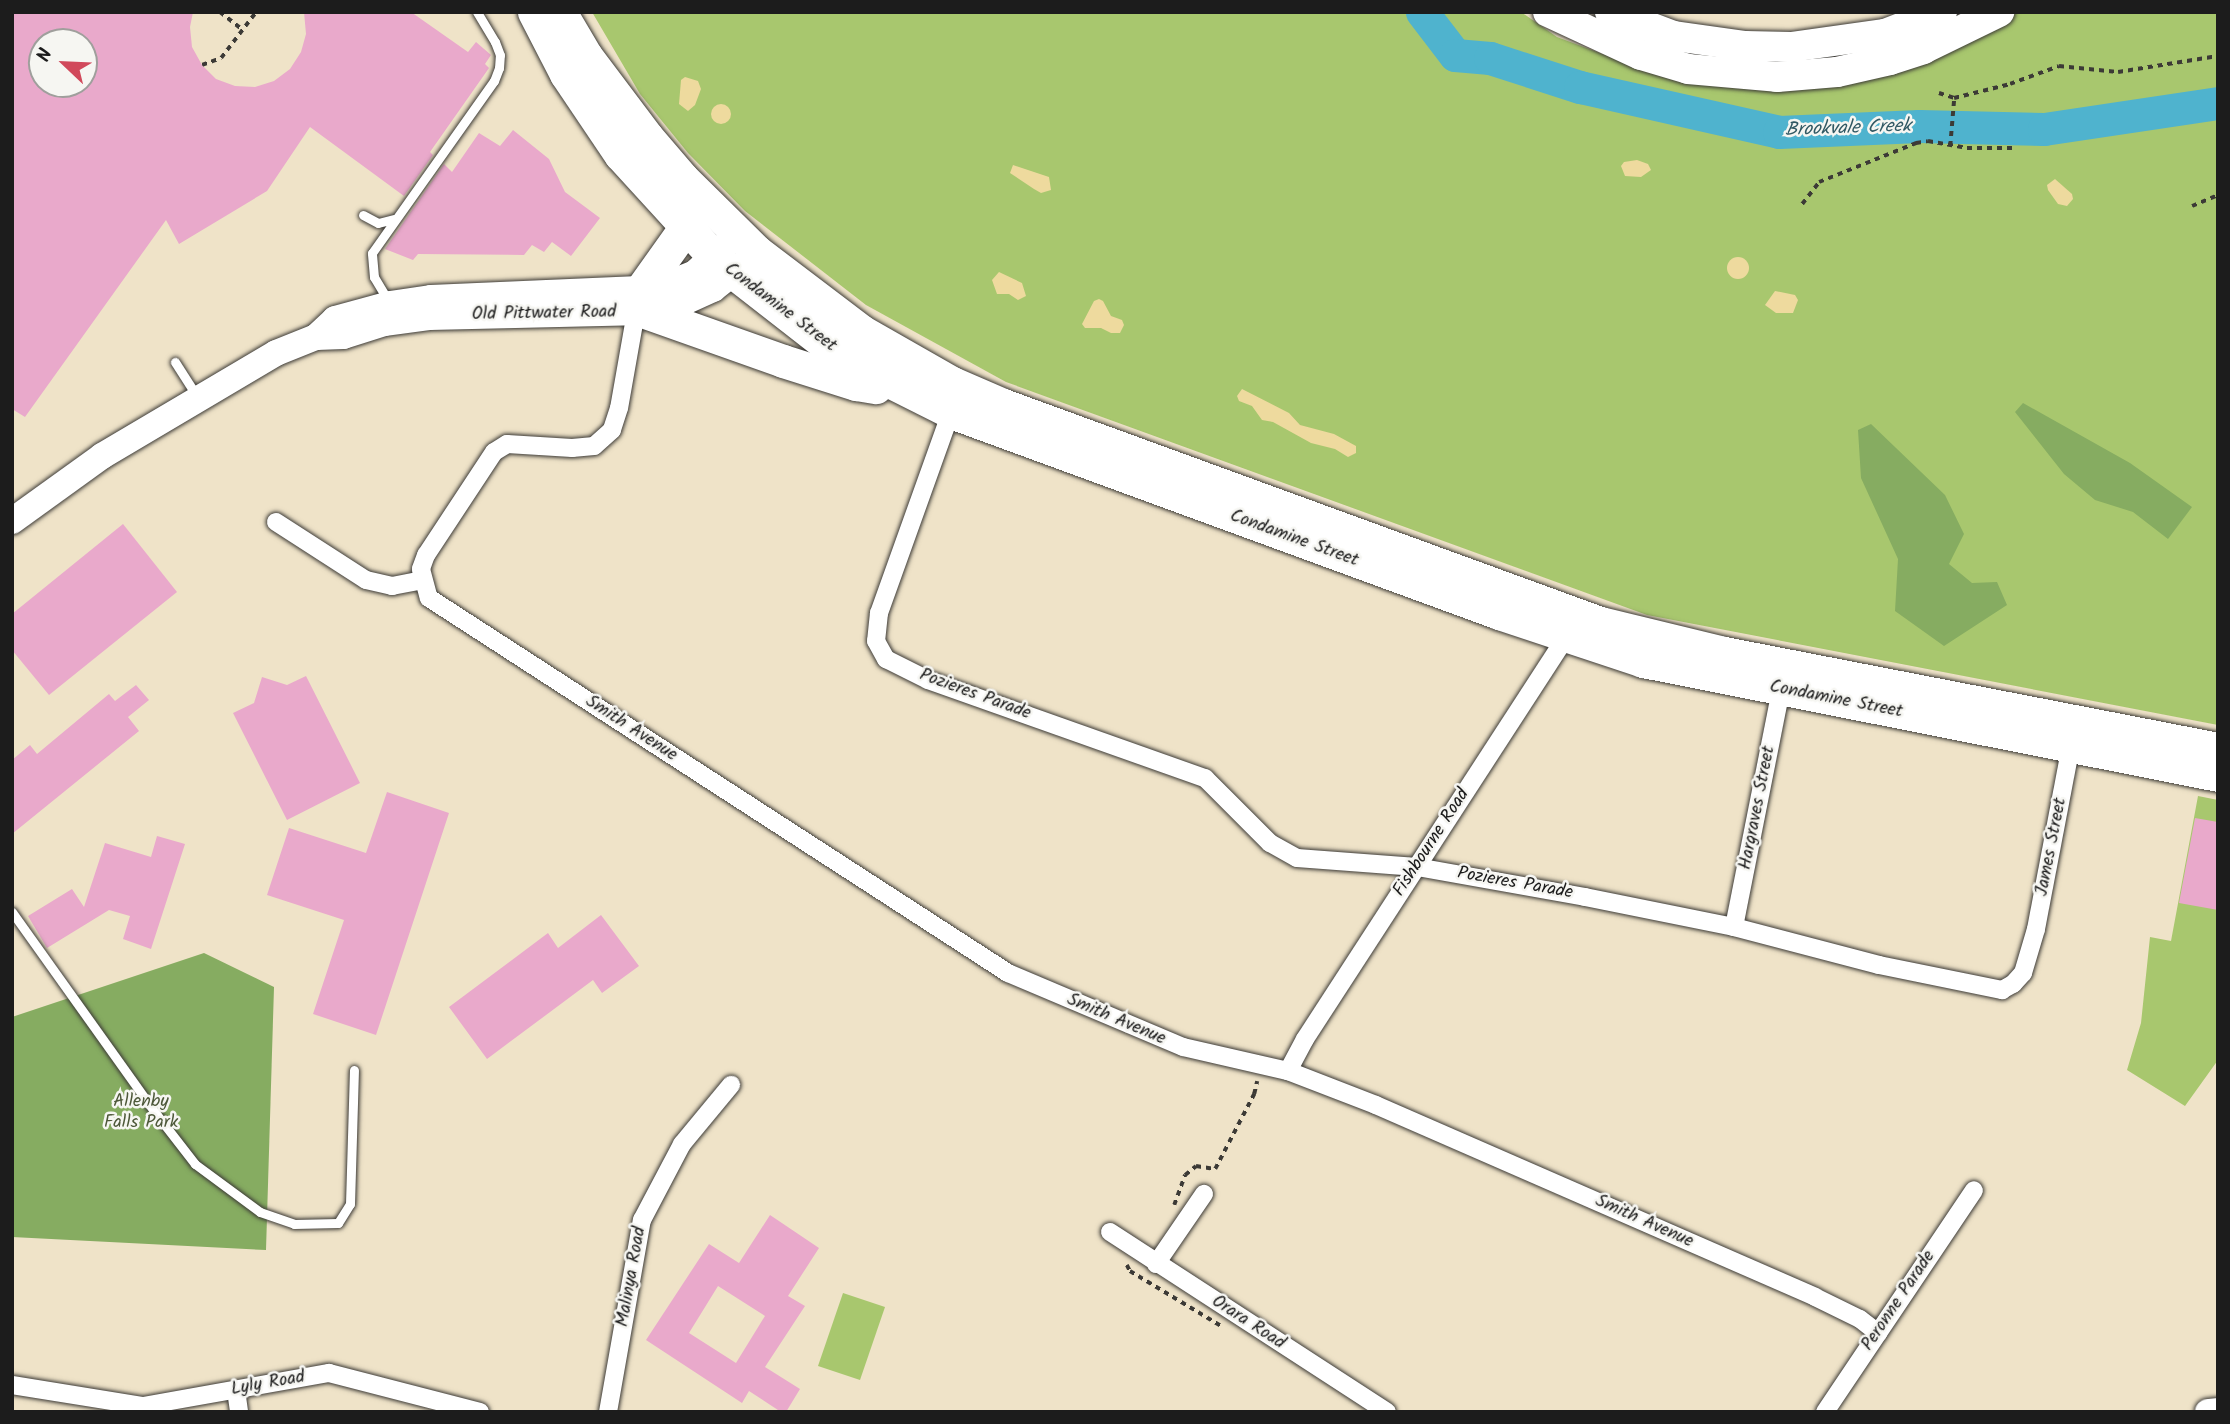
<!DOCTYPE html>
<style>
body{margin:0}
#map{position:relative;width:2230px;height:1424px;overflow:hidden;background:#efe3c8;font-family:Kalam,sans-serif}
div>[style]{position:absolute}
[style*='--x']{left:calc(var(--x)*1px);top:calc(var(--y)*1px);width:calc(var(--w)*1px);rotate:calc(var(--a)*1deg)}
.green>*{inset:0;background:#a8c76e}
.forest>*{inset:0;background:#86ac61}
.sand>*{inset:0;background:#eeda9e}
.round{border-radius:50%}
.river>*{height:33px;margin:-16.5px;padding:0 16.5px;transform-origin:16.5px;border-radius:16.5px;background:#4fb3ce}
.building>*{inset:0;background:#e9a9cb}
.path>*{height:3.5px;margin-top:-1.75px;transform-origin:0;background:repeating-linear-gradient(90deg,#3c3a36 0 5px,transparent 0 10px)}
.roads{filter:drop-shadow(0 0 2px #3c3a36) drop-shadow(0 0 2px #3c3a36)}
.lane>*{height:9px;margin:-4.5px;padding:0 4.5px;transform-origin:4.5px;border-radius:4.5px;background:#fff}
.street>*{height:18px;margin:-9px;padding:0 9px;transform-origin:9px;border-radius:9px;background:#fff}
.secondary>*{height:26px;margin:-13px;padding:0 13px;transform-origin:13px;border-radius:13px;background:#fff}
.primary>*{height:30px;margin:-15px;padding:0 15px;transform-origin:15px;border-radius:15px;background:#fff}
.highway>*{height:33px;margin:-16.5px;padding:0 16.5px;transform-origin:16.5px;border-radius:16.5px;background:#fff}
span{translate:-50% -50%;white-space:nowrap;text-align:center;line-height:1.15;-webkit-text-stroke:5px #f6f6f2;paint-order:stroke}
.street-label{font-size:18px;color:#1c1c1c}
.park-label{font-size:18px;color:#4d5839}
.water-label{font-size:19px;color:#305863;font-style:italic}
.frame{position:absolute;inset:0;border:14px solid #1c1c1c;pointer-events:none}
.north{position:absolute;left:28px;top:28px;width:70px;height:70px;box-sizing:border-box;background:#f6f6f2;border:2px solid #9f9f9c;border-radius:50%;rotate:293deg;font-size:19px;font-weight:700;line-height:28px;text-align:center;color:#1c1c1c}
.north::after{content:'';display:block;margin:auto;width:24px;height:32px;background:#d1495b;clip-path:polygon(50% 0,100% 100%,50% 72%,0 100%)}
</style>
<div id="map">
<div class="green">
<i style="clip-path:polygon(592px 12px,1521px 12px,1557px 37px,1643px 69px,1734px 88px,1844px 85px,2012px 12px,2218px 12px,2218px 725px,1647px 615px,1006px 382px,866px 305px,745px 211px,688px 153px,640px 94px)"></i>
<i style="clip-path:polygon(2198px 796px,2218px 800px,2218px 1060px,2185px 1106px,2127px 1070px,2141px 1023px,2150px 937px,2171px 941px)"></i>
<i style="clip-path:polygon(843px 1293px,885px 1307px,860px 1380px,818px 1366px)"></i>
</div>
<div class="forest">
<i style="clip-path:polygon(2023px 403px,2130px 463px,2192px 507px,2168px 539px,2133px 512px,2095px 500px,2064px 474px,2015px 412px)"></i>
<i style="clip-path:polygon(1871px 424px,1945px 495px,1964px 534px,1949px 564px,1972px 583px,1997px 582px,2007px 605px,1944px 646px,1895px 611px,1898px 559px,1861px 478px,1858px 430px)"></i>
<i style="clip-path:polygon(204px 953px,274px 987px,266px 1250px,12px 1237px,12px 1017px)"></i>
</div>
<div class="sand">
<i style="clip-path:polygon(685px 77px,698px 81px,701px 89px,695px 105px,688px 111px,679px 104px,681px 80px)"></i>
<i class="round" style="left:711px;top:104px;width:20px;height:20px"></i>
<i style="clip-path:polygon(1637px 160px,1648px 164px,1651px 170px,1641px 177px,1625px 176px,1621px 166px,1624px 162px)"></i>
<i style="clip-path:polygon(1013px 165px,1049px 177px,1051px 190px,1041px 193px,1034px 189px,1010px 173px)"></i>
<i style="clip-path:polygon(2055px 179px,2072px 194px,2073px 199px,2067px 206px,2058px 204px,2048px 190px,2047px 185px)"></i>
<i class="round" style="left:1727px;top:257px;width:22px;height:22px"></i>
<i style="clip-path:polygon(999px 272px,1022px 283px,1026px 296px,1018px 300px,1009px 294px,997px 294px,992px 280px)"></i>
<i style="clip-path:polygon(1775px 291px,1795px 295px,1798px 300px,1793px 313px,1776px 313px,1765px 305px)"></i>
<i style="clip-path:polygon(1099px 299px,1103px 301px,1111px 316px,1122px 320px,1124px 325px,1120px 333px,1111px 333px,1101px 328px,1085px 328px,1082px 324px,1094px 301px)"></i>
<i style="clip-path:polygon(1242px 389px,1289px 413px,1300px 425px,1334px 434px,1356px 446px,1356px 453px,1348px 457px,1335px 449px,1311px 443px,1273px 422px,1262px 420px,1252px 406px,1239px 401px,1237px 396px)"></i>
</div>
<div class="river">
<i style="--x:1422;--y:12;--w:54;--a:52.5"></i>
<i style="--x:1455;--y:55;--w:35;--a:5"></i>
<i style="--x:1490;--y:58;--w:95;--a:17.9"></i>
<i style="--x:1580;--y:87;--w:204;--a:12.7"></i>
<i style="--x:1779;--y:132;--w:140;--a:-2.5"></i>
<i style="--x:1919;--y:126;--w:125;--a:1.4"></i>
<i style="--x:2044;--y:129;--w:176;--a:-8.5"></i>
</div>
<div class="building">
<i style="clip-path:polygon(evenodd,12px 12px,193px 12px,190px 27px,192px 47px,202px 65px,216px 79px,235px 86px,255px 87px,274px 81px,290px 69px,301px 52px,306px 34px,304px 12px,411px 12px,468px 52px,476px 42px,491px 55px,485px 64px,489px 68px,430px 152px,433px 155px,404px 196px,310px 127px,267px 191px,179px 244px,166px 220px,25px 417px,12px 409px,12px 12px,42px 42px,84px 42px,84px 84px,42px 84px,42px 42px)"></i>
<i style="clip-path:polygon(513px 130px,549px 159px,565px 192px,600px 218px,571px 256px,552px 242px,544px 252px,532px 245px,524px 255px,418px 254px,413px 260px,385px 249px,444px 164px,452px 172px,479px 133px,500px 146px)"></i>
<i style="clip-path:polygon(123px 524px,177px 592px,49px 695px,12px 650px,12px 614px)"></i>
<i style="clip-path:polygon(306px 676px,360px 783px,287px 820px,233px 713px,254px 703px,262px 677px,287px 685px)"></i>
<i style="clip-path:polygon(136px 685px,149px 700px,128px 717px,139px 731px,12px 834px,12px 760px,30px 745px,37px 754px,109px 694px,115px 701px)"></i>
<i style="clip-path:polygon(387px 792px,449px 813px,376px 1035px,313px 1014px,344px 920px,267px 895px,289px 828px,366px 853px)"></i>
<i style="clip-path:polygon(2195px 818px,2218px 822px,2218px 910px,2179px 903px)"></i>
<i style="clip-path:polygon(157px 836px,185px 844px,151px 949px,123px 939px,130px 916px,109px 910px,47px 948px,28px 916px,72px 889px,84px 907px,105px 843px,151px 857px)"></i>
<i style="clip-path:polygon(601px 915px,639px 966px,602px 993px,593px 980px,487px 1059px,449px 1007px,548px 933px,558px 948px)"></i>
<i style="clip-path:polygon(evenodd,770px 1215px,819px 1248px,788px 1296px,805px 1306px,765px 1367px,800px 1389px,786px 1412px,781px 1412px,749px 1391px,742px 1403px,646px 1340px,709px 1244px,739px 1263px,770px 1215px,718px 1286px,765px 1316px,736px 1363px,689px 1333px,718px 1286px)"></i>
</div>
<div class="path">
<i style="--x:220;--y:12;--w:29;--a:38"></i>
<i style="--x:202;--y:65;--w:20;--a:-20"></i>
<i style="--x:221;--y:58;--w:58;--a:-52.7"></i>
<i style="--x:1939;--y:93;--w:16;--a:18"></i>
<i style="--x:1954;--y:98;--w:58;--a:-14"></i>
<i style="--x:2010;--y:84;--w:52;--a:-20.2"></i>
<i style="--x:2059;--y:66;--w:59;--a:5.8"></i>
<i style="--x:2118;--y:72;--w:101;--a:-9.1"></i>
<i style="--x:1950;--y:146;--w:48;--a:-85.2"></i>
<i style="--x:1802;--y:204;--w:28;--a:-52"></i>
<i style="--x:1819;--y:182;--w:105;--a:-21.9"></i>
<i style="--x:1916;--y:143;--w:12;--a:-9"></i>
<i style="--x:1928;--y:141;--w:40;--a:10"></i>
<i style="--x:1967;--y:148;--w:45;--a:0"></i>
<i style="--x:2192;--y:206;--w:28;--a:-23"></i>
<i style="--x:1174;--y:1205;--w:32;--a:-70"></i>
<i style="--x:1185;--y:1175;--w:14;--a:-39"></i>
<i style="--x:1196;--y:1166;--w:19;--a:9"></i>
<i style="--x:1215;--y:1169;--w:85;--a:-62.5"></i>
<i style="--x:1254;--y:1094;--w:13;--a:-77"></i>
<i style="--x:1127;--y:1265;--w:7;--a:63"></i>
<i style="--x:1130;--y:1271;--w:106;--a:31.1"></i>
</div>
<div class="roads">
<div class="lane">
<i style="--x:363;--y:215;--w:17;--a:28"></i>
<i style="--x:378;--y:223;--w:16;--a:-14"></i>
<i style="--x:389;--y:302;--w:29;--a:-121"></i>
<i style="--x:374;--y:277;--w:24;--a:-95"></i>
<i style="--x:372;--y:253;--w:211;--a:-54.7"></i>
<i style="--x:494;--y:81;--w:14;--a:-69"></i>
<i style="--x:499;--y:68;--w:13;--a:-86"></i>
<i style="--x:500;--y:55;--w:14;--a:-111"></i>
<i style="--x:495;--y:42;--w:35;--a:-121"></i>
<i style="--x:175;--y:362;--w:43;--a:57.4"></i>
<i style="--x:12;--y:912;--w:249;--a:54.5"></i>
<i style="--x:157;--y:1115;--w:62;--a:52.2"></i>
<i style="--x:195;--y:1164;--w:81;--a:36.4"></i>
<i style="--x:260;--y:1212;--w:36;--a:19"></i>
<i style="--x:294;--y:1224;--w:44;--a:-1.3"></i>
<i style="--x:338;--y:1223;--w:22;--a:-58"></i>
<i style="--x:350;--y:1204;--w:134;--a:-88.3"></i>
</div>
<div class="street">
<i style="--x:636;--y:312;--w:97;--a:100"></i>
<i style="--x:619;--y:408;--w:23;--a:108"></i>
<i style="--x:612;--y:430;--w:24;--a:138"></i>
<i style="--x:594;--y:446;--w:22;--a:175"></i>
<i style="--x:572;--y:448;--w:65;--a:-176.5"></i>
<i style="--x:507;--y:444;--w:15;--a:148"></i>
<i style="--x:494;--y:452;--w:123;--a:123.4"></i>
<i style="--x:426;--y:555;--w:15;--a:110"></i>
<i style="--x:421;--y:569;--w:30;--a:75"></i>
<i style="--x:429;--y:598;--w:690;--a:32.93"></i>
<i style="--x:1008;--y:973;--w:190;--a:22.9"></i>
<i style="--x:1183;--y:1047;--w:108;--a:12.9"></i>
<i style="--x:1288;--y:1071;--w:94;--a:21.1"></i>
<i style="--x:1376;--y:1105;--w:479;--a:23.6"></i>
<i style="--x:1815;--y:1297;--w:50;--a:26.1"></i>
<i style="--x:1860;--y:1319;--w:23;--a:38"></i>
<i style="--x:951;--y:412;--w:214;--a:109.7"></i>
<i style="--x:879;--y:613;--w:28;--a:96"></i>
<i style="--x:876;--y:641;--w:21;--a:61"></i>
<i style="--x:886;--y:659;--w:47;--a:26.6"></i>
<i style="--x:928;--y:680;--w:294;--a:19.5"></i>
<i style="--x:1205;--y:778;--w:92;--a:45"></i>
<i style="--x:1270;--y:843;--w:31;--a:29"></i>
<i style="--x:1297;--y:858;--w:120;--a:4.3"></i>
<i style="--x:1417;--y:867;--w:171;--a:10.1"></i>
<i style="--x:1585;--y:897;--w:152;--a:11.4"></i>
<i style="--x:1734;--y:927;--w:150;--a:14.7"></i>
<i style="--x:1879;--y:965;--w:126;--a:11.5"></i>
<i style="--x:2002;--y:990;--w:13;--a:-29"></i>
<i style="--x:2013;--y:984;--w:15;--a:-48"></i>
<i style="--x:2023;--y:973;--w:46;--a:-73.5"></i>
<i style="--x:2036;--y:929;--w:191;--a:-79.2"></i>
<i style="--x:276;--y:522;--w:107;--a:32.8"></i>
<i style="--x:366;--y:580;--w:27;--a:13"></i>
<i style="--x:392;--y:586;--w:31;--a:-11"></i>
<i style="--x:1734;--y:927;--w:242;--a:-78.8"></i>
<i style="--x:1288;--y:1071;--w:36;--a:-62"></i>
<i style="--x:1305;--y:1039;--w:479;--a:-57"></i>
<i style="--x:1110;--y:1232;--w:330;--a:33"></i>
<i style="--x:1156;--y:1264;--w:85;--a:-55.6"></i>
<i style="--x:12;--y:1385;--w:133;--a:9.1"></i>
<i style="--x:143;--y:1406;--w:189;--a:-10.1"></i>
<i style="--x:329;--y:1373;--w:156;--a:14.5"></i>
<i style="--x:236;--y:1390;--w:22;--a:82"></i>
<i style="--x:608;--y:1412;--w:195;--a:-80"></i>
<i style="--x:642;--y:1220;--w:86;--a:-62.2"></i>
<i style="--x:682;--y:1144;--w:77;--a:-50.3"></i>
<i style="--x:1825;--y:1412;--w:267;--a:-56.1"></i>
</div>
<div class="secondary">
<i style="--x:316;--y:337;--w:26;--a:-43"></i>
<i style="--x:335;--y:319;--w:57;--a:-15.3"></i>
<i style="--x:390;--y:304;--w:41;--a:-8.3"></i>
<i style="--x:431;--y:298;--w:226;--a:-2.5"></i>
<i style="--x:657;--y:288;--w:41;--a:-21.5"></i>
<i style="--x:695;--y:273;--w:59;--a:-42.9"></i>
<i style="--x:12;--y:521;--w:111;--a:-35.8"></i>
<i style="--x:102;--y:456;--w:202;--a:-30.6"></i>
<i style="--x:276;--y:353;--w:43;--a:-21.8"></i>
<i style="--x:316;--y:337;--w:27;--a:-2"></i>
<i style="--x:343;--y:336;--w:43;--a:-17.6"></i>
<i style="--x:384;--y:323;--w:45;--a:-7.6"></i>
<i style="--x:429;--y:317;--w:216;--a:-1.3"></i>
<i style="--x:645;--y:312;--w:40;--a:-14.4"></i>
<i style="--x:684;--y:302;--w:32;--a:-24"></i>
<i style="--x:713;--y:289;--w:43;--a:-38.5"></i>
<i style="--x:2208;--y:1412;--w:10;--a:-6"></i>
</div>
<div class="primary">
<i style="--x:1548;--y:12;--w:102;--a:24.8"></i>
<i style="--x:1641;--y:55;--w:49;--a:16.6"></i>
<i style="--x:1688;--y:69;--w:89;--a:5.1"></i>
<i style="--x:1777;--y:77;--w:60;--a:-4.8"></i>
<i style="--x:1837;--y:72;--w:54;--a:-12.8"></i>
<i style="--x:1890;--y:60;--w:35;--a:-18"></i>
<i style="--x:1923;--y:49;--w:85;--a:-26"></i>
<i style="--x:1610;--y:12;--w:68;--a:20.6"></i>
<i style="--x:1674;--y:36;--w:72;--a:8"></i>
<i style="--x:1745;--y:46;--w:46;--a:1.2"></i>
<i style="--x:1791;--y:47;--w:95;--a:-7.9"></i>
<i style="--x:1885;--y:34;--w:61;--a:-21.1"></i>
</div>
<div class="highway">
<i style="--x:534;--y:12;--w:70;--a:62.7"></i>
<i style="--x:566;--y:74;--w:97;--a:56"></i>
<i style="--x:620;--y:154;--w:141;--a:47.6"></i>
<i style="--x:715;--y:258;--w:148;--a:37.9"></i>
<i style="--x:832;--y:349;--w:45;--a:30.5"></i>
<i style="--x:871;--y:372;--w:89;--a:26.6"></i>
<i style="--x:951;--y:412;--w:584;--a:20.14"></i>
<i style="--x:1499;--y:613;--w:152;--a:18.4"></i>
<i style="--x:1643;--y:661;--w:586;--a:11.21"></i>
<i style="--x:560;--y:12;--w:51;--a:59.4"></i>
<i style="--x:586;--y:56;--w:101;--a:53"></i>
<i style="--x:647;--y:137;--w:54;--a:49.5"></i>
<i style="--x:682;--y:178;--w:105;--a:44.6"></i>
<i style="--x:757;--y:252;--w:131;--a:37.2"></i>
<i style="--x:861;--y:331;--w:105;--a:29.7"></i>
<i style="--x:952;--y:383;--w:56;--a:23.3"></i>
<i style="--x:1003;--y:405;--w:636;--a:20.06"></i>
<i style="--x:1600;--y:623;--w:128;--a:13.6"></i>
<i style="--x:1724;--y:653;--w:503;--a:11"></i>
<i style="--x:640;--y:291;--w:77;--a:-54.5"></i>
<i style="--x:645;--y:312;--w:146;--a:19.5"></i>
<i style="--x:783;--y:361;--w:77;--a:17.5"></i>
<i style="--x:856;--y:384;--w:20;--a:9"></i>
</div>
</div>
<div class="street-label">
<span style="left:780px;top:308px;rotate:37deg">Condamine Street</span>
<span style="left:544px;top:314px;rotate:-1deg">Old Pittwater Road</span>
<span style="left:1294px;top:539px;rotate:20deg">Condamine Street</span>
<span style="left:975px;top:695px;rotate:20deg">Pozieres Parade</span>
<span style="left:1836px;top:700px;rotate:11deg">Condamine Street</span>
<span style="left:631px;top:729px;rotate:33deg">Smith Avenue</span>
<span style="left:1758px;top:808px;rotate:-79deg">Hargraves Street</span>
<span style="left:1432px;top:843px;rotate:-57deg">Fishbourne Road</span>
<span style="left:2052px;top:847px;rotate:-79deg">James Street</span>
<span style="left:1515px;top:884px;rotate:10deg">Pozieres Parade</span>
<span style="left:1116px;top:1020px;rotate:23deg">Smith Avenue</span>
<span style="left:1644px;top:1222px;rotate:24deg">Smith Avenue</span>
<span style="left:632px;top:1277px;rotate:-80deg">Malinya Road</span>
<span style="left:1899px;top:1301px;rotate:-56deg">Peronne Parade</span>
<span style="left:1248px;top:1323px;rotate:33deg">Orara Road</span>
<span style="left:268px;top:1384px;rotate:-10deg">Lyly Road</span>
</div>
<div class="park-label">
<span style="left:141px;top:1113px">Allenby<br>Falls Park</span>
</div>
<div class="water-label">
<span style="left:1848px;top:129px;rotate:-2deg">Brookvale Creek</span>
</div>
<div class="frame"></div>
<div class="north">N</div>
</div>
